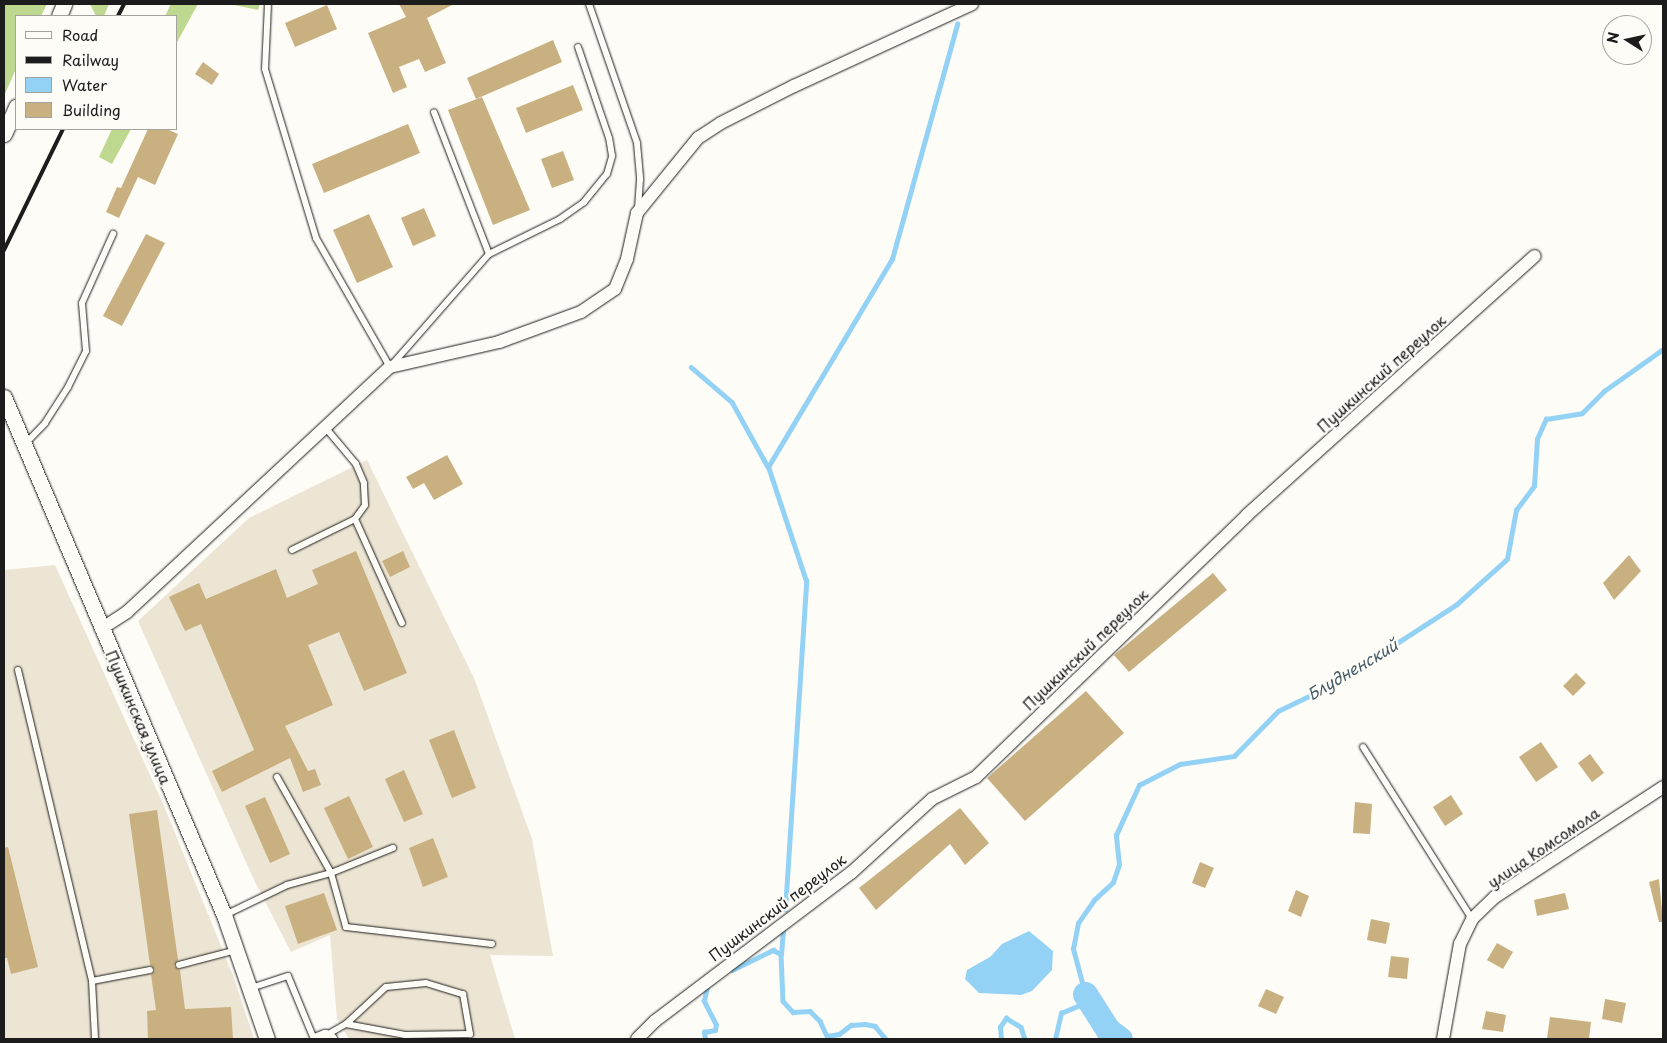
<!DOCTYPE html>
<meta charset="utf-8">
<style>
body{margin:0}
#map{position:relative;width:1667px;height:1043px;overflow:hidden;background:#fdfcf7;font-family:"Playpen Sans",sans-serif}
div>[style]{position:absolute}
[style*='--x']{left:calc(var(--x)*1px);top:calc(var(--y)*1px);width:calc(var(--w)*1px);rotate:calc(var(--a)*1deg)}
.built>*{inset:0;background:#ede5d3}
.green>*{inset:0;background:#bfd88f}
.water>*{inset:0;background:#94d2f5}
.stream>*{height:4.5px;margin:-2.25px;padding:0 2.25px;transform-origin:2.25px;border-radius:2.25px;background:#94d2f5}
.river>*{height:25px;margin:-12.5px;padding:0 12.5px;transform-origin:12.5px;border-radius:12.5px;background:#94d2f5}
.building>*{inset:0;background:#c9b080}
.roads{filter:drop-shadow(0 0 1px #1c1c1c) drop-shadow(0 0 1px #1c1c1c)}
.service>*{height:6px;margin:-3px;padding:0 3px;transform-origin:3px;border-radius:3px;background:#fdfcf7}
.minor>*{height:12px;margin:-6px;padding:0 6px;transform-origin:6px;border-radius:6px;background:#fdfcf7}
.tertiary>*{height:15px;margin:-7.5px;padding:0 7.5px;transform-origin:7.5px;border-radius:7.5px;background:#fdfcf7}
.rail>*{height:4px;margin:-2px;padding:0 2px;transform-origin:2px;border-radius:2px;background:#1c1c1c}
span{translate:-50% -50%;white-space:nowrap;text-align:center;line-height:1.15;-webkit-text-stroke:4.5px #fdfcf7;paint-order:stroke}
.street-label{font-size:15px;color:#1c1c1c}
.water-label{font-size:16px;color:#465c68;font-style:italic}
.frame{position:absolute;inset:0;border:5px solid #1c1c1c;pointer-events:none}
.legend{position:absolute;left:15px;top:15px;width:162px;height:115px;box-sizing:border-box;background:#fdfcf7;border:1px solid #a3a29f;margin:0;padding:6px 9px;list-style:none;font-size:15px;color:#1c1c1c}
.legend li{display:flex;align-items:center;gap:10px;height:25px}
.legend b{width:25px;border:1px solid #a3a29f}
.north{position:absolute;left:1602px;top:15px;width:50px;height:50px;box-sizing:border-box;background:#fdfcf7;border:1px solid #a3a29f;border-radius:50%;rotate:280deg;font-size:14px;font-weight:700;line-height:20px;text-align:center;color:#1c1c1c}
.north::after{content:'';display:block;margin:auto;width:18px;height:22px;background:#1c1c1c;clip-path:polygon(50% 0,100% 100%,50% 72%,0 100%)}
</style>
<div id="map">
<div class="built">
<i style="clip-path:polygon(367px 460px,474px 678px,532px 839px,553px 956px,490px 955px,515px 1039px,349px 1039px,337px 1019px,330px 935px,291px 952px,254px 880px,138px 621px,249px 518px)"></i>
<i style="clip-path:polygon(55px 565px,164px 806px,234px 978px,254px 1039px,4px 1039px,4px 570px)"></i>
</div>
<div class="green">
<i style="clip-path:polygon(4px 4px,47px 4px,41px 16px,16px 16px,16px 69px,4px 96px)"></i>
<i style="clip-path:polygon(90px 4px,109px 4px,104px 16px,96px 16px)"></i>
<i style="clip-path:polygon(171px 4px,198px 4px,176px 44px,176px 16px,165px 16px)"></i>
<i style="clip-path:polygon(229px 4px,260px 4px,258px 10px)"></i>
<i style="clip-path:polygon(112px 129px,131px 129px,112px 164px,99px 157px)"></i>
</div>
<div class="water">
<i style="clip-path:polygon(1029px 931px,1053px 951px,1052px 970px,1032px 991px,1021px 995px,979px 993px,965px 979px,967px 970px,990px 957px,1002px 944px)"></i>
</div>
<div class="stream">
<i style="--x:691;--y:367;--w:54;--a:40.5"></i>
<i style="--x:732;--y:402;--w:74;--a:61"></i>
<i style="--x:785;--y:910;--w:330;--a:-86.3"></i>
<i style="--x:806;--y:581;--w:120;--a:-108.4"></i>
<i style="--x:768;--y:467;--w:242;--a:-59.2"></i>
<i style="--x:892;--y:259;--w:244;--a:-74.5"></i>
<i style="--x:781;--y:954;--w:24;--a:-85"></i>
<i style="--x:732;--y:970;--w:46;--a:-26"></i>
<i style="--x:773;--y:950;--w:9;--a:27"></i>
<i style="--x:781;--y:954;--w:47;--a:87.6"></i>
<i style="--x:783;--y:1001;--w:15;--a:48"></i>
<i style="--x:793;--y:1012;--w:17;--a:-3"></i>
<i style="--x:810;--y:1011;--w:14;--a:45"></i>
<i style="--x:820;--y:1021;--w:17;--a:65"></i>
<i style="--x:827;--y:1036;--w:12;--a:-9"></i>
<i style="--x:839;--y:1034;--w:15;--a:-37"></i>
<i style="--x:851;--y:1025;--w:14;--a:-4"></i>
<i style="--x:865;--y:1024;--w:10;--a:11"></i>
<i style="--x:875;--y:1026;--w:17;--a:50"></i>
<i style="--x:705;--y:1039;--w:7;--a:-98"></i>
<i style="--x:704;--y:1032;--w:11;--a:-10"></i>
<i style="--x:715;--y:1030;--w:5;--a:-79"></i>
<i style="--x:716;--y:1025;--w:27;--a:-117"></i>
<i style="--x:704;--y:1001;--w:14;--a:-78"></i>
<i style="--x:1001;--y:1039;--w:12;--a:-95"></i>
<i style="--x:1000;--y:1027;--w:11;--a:-56"></i>
<i style="--x:1006;--y:1018;--w:17;--a:31"></i>
<i style="--x:1021;--y:1027;--w:13;--a:72"></i>
<i style="--x:1055;--y:1039;--w:27;--a:-77"></i>
<i style="--x:1061;--y:1013;--w:21;--a:-23"></i>
<i style="--x:1080;--y:1005;--w:12;--a:-66"></i>
<i style="--x:1085;--y:994;--w:47;--a:-104.9"></i>
<i style="--x:1073;--y:949;--w:26;--a:-79"></i>
<i style="--x:1078;--y:923;--w:28;--a:-55"></i>
<i style="--x:1094;--y:900;--w:26;--a:-43"></i>
<i style="--x:1113;--y:882;--w:18;--a:-71"></i>
<i style="--x:1119;--y:865;--w:30;--a:-96"></i>
<i style="--x:1116;--y:835;--w:55;--a:-65.3"></i>
<i style="--x:1139;--y:785;--w:46;--a:-27.1"></i>
<i style="--x:1180;--y:764;--w:55;--a:-8.4"></i>
<i style="--x:1234;--y:756;--w:63;--a:-45.6"></i>
<i style="--x:1278;--y:711;--w:62;--a:-25.7"></i>
<i style="--x:1334;--y:684;--w:147;--a:-33"></i>
<i style="--x:1457;--y:604;--w:67;--a:-42"></i>
<i style="--x:1507;--y:559;--w:50;--a:-79.6"></i>
<i style="--x:1516;--y:510;--w:30;--a:-53"></i>
<i style="--x:1534;--y:486;--w:47;--a:-86.3"></i>
<i style="--x:1537;--y:439;--w:22;--a:-66"></i>
<i style="--x:1546;--y:419;--w:36;--a:-9"></i>
<i style="--x:1582;--y:413;--w:31;--a:-45"></i>
<i style="--x:1604;--y:391;--w:72;--a:-35.4"></i>
</div>
<div class="river">
<i style="--x:1085;--y:994;--w:43;--a:57.4"></i>
<i style="--x:1108;--y:1030;--w:15;--a:37"></i>
</div>
<div class="building">
<i style="clip-path:polygon(399px 4px,454px 4px,427px 18px,446px 63px,425px 72px,419px 59px,399px 67px,407px 87px,393px 93px,368px 33px,406px 17px)"></i>
<i style="clip-path:polygon(327px 5px,337px 29px,295px 47px,285px 23px)"></i>
<i style="clip-path:polygon(553px 40px,562px 62px,476px 99px,467px 78px)"></i>
<i style="clip-path:polygon(203px 62px,219px 74px,212px 85px,195px 74px)"></i>
<i style="clip-path:polygon(573px 85px,583px 110px,526px 133px,516px 108px)"></i>
<i style="clip-path:polygon(482px 97px,530px 210px,493px 225px,448px 110px)"></i>
<i style="clip-path:polygon(408px 124px,420px 153px,324px 193px,312px 164px)"></i>
<i style="clip-path:polygon(148px 129px,167px 129px,178px 134px,155px 185px,138px 177px,119px 218px,106px 212px,117px 187px,121px 188px)"></i>
<i style="clip-path:polygon(563px 151px,574px 180px,552px 188px,541px 159px)"></i>
<i style="clip-path:polygon(424px 208px,436px 236px,413px 246px,401px 218px)"></i>
<i style="clip-path:polygon(369px 214px,393px 267px,357px 283px,333px 230px)"></i>
<i style="clip-path:polygon(146px 234px,165px 243px,122px 326px,103px 316px)"></i>
<i style="clip-path:polygon(447px 455px,463px 484px,434px 500px,424px 483px,413px 489px,406px 477px)"></i>
<i style="clip-path:polygon(356px 551px,407px 673px,364px 691px,339px 632px,308px 645px,333px 705px,285px 726px,308px 771px,315px 769px,321px 785px,303px 792px,290px 758px,222px 792px,212px 771px,254px 750px,201px 624px,185px 631px,169px 597px,199px 583px,206px 599px,276px 569px,287px 598px,318px 584px,312px 570px)"></i>
<i style="clip-path:polygon(403px 551px,410px 567px,390px 577px,382px 561px)"></i>
<i style="clip-path:polygon(1629px 555px,1641px 571px,1614px 600px,1603px 583px)"></i>
<i style="clip-path:polygon(1213px 573px,1227px 590px,1129px 672px,1114px 655px)"></i>
<i style="clip-path:polygon(1576px 673px,1586px 683px,1573px 696px,1563px 686px)"></i>
<i style="clip-path:polygon(1086px 691px,1124px 733px,1025px 821px,987px 778px)"></i>
<i style="clip-path:polygon(454px 730px,476px 788px,452px 798px,429px 740px)"></i>
<i style="clip-path:polygon(1541px 742px,1558px 767px,1536px 782px,1519px 757px)"></i>
<i style="clip-path:polygon(1590px 754px,1604px 773px,1592px 782px,1578px 763px)"></i>
<i style="clip-path:polygon(404px 770px,423px 814px,404px 822px,385px 779px)"></i>
<i style="clip-path:polygon(1451px 795px,1463px 814px,1445px 826px,1433px 807px)"></i>
<i style="clip-path:polygon(349px 796px,373px 847px,348px 859px,324px 808px)"></i>
<i style="clip-path:polygon(265px 797px,290px 854px,270px 863px,245px 806px)"></i>
<i style="clip-path:polygon(1355px 802px,1372px 804px,1370px 834px,1353px 833px)"></i>
<i style="clip-path:polygon(960px 808px,989px 843px,965px 865px,950px 844px,876px 910px,859px 888px)"></i>
<i style="clip-path:polygon(157px 810px,178px 960px,174px 966px,180px 970px,185px 1009px,231px 1007px,233px 1039px,148px 1039px,147px 1011px,156px 1010px,151px 975px,155px 970px,150px 965px,129px 814px)"></i>
<i style="clip-path:polygon(433px 838px,448px 877px,423px 887px,409px 848px)"></i>
<i style="clip-path:polygon(8px 847px,38px 967px,11px 974px,7px 958px,4px 958px,4px 848px)"></i>
<i style="clip-path:polygon(1200px 862px,1214px 868px,1205px 888px,1192px 883px)"></i>
<i style="clip-path:polygon(1659px 879px,1663px 922px,1659px 922px,1649px 882px)"></i>
<i style="clip-path:polygon(1296px 890px,1309px 896px,1301px 917px,1288px 911px)"></i>
<i style="clip-path:polygon(324px 893px,337px 930px,298px 944px,285px 906px)"></i>
<i style="clip-path:polygon(1565px 893px,1569px 909px,1537px 916px,1534px 900px)"></i>
<i style="clip-path:polygon(1371px 919px,1390px 923px,1386px 944px,1367px 940px)"></i>
<i style="clip-path:polygon(1497px 943px,1513px 952px,1503px 969px,1487px 960px)"></i>
<i style="clip-path:polygon(1391px 956px,1409px 958px,1407px 979px,1388px 977px)"></i>
<i style="clip-path:polygon(1266px 989px,1284px 997px,1276px 1014px,1258px 1006px)"></i>
<i style="clip-path:polygon(1605px 999px,1626px 1003px,1622px 1023px,1602px 1019px)"></i>
<i style="clip-path:polygon(1486px 1011px,1506px 1015px,1503px 1032px,1482px 1029px)"></i>
<i style="clip-path:polygon(1550px 1017px,1591px 1022px,1589px 1039px,1547px 1038px)"></i>
</div>
<div class="roads">
<div class="service">
<i style="--x:268;--y:4;--w:65;--a:92.6"></i>
<i style="--x:265;--y:69;--w:177;--a:73.2"></i>
<i style="--x:316;--y:238;--w:149;--a:60.2"></i>
<i style="--x:390;--y:367;--w:150;--a:-48.8"></i>
<i style="--x:489;--y:254;--w:152;--a:-111.2"></i>
<i style="--x:589;--y:4;--w:147;--a:70.9"></i>
<i style="--x:637;--y:143;--w:37;--a:85"></i>
<i style="--x:640;--y:180;--w:29;--a:94"></i>
<i style="--x:489;--y:254;--w:79;--a:-26.2"></i>
<i style="--x:560;--y:219;--w:29;--a:-35"></i>
<i style="--x:584;--y:202;--w:36;--a:-51"></i>
<i style="--x:607;--y:174;--w:19;--a:-74"></i>
<i style="--x:612;--y:156;--w:18;--a:-99"></i>
<i style="--x:609;--y:138;--w:96;--a:-108.8"></i>
<i style="--x:25;--y:444;--w:29;--a:-46"></i>
<i style="--x:45;--y:423;--w:43;--a:-57.4"></i>
<i style="--x:68;--y:387;--w:40;--a:-63.4"></i>
<i style="--x:86;--y:351;--w:48;--a:-94.8"></i>
<i style="--x:82;--y:303;--w:76;--a:-65.8"></i>
<i style="--x:355;--y:519;--w:114;--a:65.7"></i>
<i style="--x:292;--y:550;--w:70;--a:-26.2"></i>
<i style="--x:355;--y:519;--w:17;--a:-54"></i>
<i style="--x:365;--y:505;--w:22;--a:-93"></i>
<i style="--x:364;--y:483;--w:21;--a:-113"></i>
<i style="--x:356;--y:464;--w:48;--a:-130"></i>
<i style="--x:18;--y:670;--w:320;--a:76.6"></i>
<i style="--x:92;--y:981;--w:58;--a:87"></i>
<i style="--x:1363;--y:747;--w:204;--a:57.6"></i>
<i style="--x:277;--y:777;--w:110;--a:60.6"></i>
<i style="--x:331;--y:873;--w:56;--a:74.5"></i>
<i style="--x:346;--y:927;--w:147;--a:6.6"></i>
<i style="--x:225;--y:915;--w:69;--a:-25.8"></i>
<i style="--x:287;--y:885;--w:46;--a:-15.3"></i>
<i style="--x:331;--y:873;--w:67;--a:-22"></i>
<i style="--x:179;--y:965;--w:59;--a:-14.7"></i>
<i style="--x:92;--y:981;--w:59;--a:-10.7"></i>
<i style="--x:251;--y:988;--w:39;--a:-18"></i>
<i style="--x:288;--y:976;--w:68;--a:67.6"></i>
<i style="--x:325;--y:1036;--w:24;--a:-30"></i>
<i style="--x:346;--y:1024;--w:54;--a:-42.8"></i>
<i style="--x:386;--y:987;--w:40;--a:-5.7"></i>
<i style="--x:426;--y:983;--w:39;--a:17"></i>
<i style="--x:463;--y:994;--w:41;--a:80.1"></i>
<i style="--x:470;--y:1034;--w:65;--a:179.1"></i>
<i style="--x:405;--y:1035;--w:60;--a:-169.4"></i>
</div>
<div class="minor">
<i style="--x:101;--y:629;--w:31;--a:-33"></i>
<i style="--x:127;--y:612;--w:359;--a:-43"></i>
<i style="--x:390;--y:367;--w:112;--a:-12.9"></i>
<i style="--x:499;--y:342;--w:87;--a:-20.1"></i>
<i style="--x:581;--y:312;--w:41;--a:-34.1"></i>
<i style="--x:615;--y:289;--w:32;--a:-68"></i>
<i style="--x:627;--y:259;--w:47;--a:-77.7"></i>
<i style="--x:637;--y:213;--w:97;--a:-50.9"></i>
<i style="--x:698;--y:138;--w:27;--a:-33"></i>
<i style="--x:721;--y:123;--w:82;--a:-26.9"></i>
<i style="--x:794;--y:86;--w:196;--a:-24.7"></i>
<i style="--x:317;--y:1039;--w:9;--a:-21"></i>
<i style="--x:325;--y:1036;--w:7;--a:27"></i>
<i style="--x:637;--y:1039;--w:25;--a:-45"></i>
<i style="--x:655;--y:1021;--w:246;--a:-37.1"></i>
<i style="--x:851;--y:873;--w:110;--a:-42.4"></i>
<i style="--x:932;--y:799;--w:49;--a:-26.6"></i>
<i style="--x:976;--y:777;--w:377;--a:-44"></i>
<i style="--x:1247;--y:515;--w:387;--a:-42"></i>
<i style="--x:1443;--y:1039;--w:97;--a:-79.9"></i>
<i style="--x:1460;--y:944;--w:28;--a:-64"></i>
<i style="--x:1472;--y:919;--w:32;--a:-44"></i>
<i style="--x:1495;--y:897;--w:201;--a:-33.2"></i>
</div>
<div class="tertiary">
<i style="--x:59;--y:16;--w:13;--a:-67"></i>
<i style="--x:4;--y:134;--w:30;--a:-66"></i>
<i style="--x:4;--y:397;--w:563;--a:66.99"></i>
<i style="--x:224;--y:915;--w:131;--a:70.9"></i>
</div>
</div>
<div class="rail">
<i style="--x:118;--y:16;--w:13;--a:-63"></i>
<i style="--x:4;--y:250;--w:135;--a:-64"></i>
</div>
<div class="street-label">
<span style="left:1381px;top:373px;rotate:-42deg">Пушкинский переулок</span>
<span style="left:1085px;top:649px;rotate:-44deg">Пушкинский переулок</span>
<span style="left:139px;top:717px;rotate:67deg">Пушкинская улица</span>
<span style="left:1543px;top:847px;rotate:-34deg">улица Комсомола</span>
<span style="left:777px;top:907px;rotate:-37deg">Пушкинский переулок</span>
</div>
<div class="water-label">
<span style="left:1352px;top:669px;rotate:-31deg">Блудненский</span>
</div>
<div class="frame"></div>
<ul class="legend">
<li><b style="height:6px;background:#fdfcf7"></b>Road</li>
<li><b style="height:6px;background:#1c1c1c"></b>Railway</li>
<li><b style="height:14px;background:#94d2f5"></b>Water</li>
<li><b style="height:14px;background:#c9b080"></b>Building</li>
</ul>
<div class="north">N</div>
</div>
